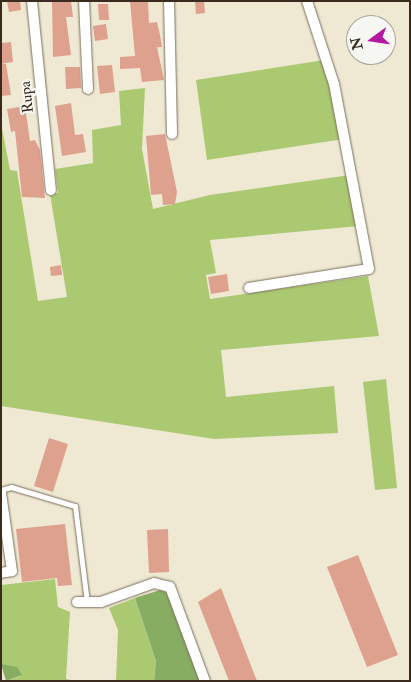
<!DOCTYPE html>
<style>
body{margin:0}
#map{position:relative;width:411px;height:682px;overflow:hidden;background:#efe9d3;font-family:"IM FELL Double Pica",serif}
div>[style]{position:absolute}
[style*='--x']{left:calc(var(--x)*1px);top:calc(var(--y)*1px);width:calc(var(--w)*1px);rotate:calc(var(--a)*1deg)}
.green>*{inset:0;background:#aac971}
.forest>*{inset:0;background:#87ad63}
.building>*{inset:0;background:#dea18d}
.roads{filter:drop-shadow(0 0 1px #7a6d5d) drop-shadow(0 0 1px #7a6d5d)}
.service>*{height:5px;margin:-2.5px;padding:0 2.5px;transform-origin:2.5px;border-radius:2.5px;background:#fff}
.minor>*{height:10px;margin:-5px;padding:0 5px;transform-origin:5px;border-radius:5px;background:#fff}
span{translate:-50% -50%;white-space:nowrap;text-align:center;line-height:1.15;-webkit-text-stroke:4px #f6f6f2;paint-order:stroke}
.street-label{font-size:15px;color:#3b2a1e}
.frame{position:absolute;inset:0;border:2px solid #3b2a1e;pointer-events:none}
.north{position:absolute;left:346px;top:15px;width:50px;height:50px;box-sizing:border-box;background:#f6f6f2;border:1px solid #aba49d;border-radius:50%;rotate:256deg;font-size:14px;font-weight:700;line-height:20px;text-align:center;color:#3b2a1e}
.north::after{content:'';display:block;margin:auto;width:18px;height:22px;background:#b5179e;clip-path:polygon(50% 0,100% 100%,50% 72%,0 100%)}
</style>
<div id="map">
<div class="green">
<i style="clip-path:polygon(324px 60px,344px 139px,207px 160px,196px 80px)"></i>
<i style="clip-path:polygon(145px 88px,142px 149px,153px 209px,210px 195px,350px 175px,359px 226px,210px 240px,216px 273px,206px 275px,210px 299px,368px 276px,379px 336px,221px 350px,226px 397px,334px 386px,338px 433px,214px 439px,1px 406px,1px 123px,10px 170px,17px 171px,38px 301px,67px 297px,50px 194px,58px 193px,55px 169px,93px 163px,92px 130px,121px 125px,119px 91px)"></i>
<i style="clip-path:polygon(386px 379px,397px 488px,375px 490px,363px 382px)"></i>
<i style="clip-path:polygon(55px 579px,58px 607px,70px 612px,66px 679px,75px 681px,6px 681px,21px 676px,1px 664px,1px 585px)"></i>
<i style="clip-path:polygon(135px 598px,156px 661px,154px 681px,116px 681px,118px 630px,109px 608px)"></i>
</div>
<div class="forest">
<i style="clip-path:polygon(160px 590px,167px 593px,201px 681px,154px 681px,156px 661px,135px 598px)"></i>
<i style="clip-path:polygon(1px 664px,17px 667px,22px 675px,6px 681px)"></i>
</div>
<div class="building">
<i style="clip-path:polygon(7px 1px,20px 1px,21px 10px,9px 12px)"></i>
<i style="clip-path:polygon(52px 1px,71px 1px,73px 17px,66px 17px,71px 55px,53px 57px)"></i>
<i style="clip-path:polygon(130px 1px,148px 1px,149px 23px,157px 22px,160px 35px,162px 47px,157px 47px,164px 80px,142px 82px,140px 68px,120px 69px,120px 57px,135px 56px)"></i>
<i style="clip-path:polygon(195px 1px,204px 1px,205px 13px,196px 14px)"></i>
<i style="clip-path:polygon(98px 4px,108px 4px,109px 20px,99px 20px)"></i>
<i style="clip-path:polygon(106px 24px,108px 39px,95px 41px,93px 26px)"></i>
<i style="clip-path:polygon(11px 42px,13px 62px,1px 64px,1px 43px)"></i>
<i style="clip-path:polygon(1px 64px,6px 64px,11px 95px,1px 96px)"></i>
<i style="clip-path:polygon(112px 65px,115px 92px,100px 94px,97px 66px)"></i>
<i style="clip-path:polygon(65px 67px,80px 67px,81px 88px,66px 89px)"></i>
<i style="clip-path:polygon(71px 103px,75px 135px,83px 134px,86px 152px,62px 156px,55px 106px)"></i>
<i style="clip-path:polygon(25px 106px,30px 141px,35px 140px,40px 150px,45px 198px,22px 197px,15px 131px,11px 132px,7px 109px)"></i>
<i style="clip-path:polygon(165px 134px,177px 192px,175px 204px,163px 205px,162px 194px,151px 195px,146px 136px)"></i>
<i style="clip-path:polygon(61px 265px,62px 275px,51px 276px,50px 267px)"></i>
<i style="clip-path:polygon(227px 274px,229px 291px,211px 294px,208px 277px)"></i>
<i style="clip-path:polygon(49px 438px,68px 444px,53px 492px,34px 486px)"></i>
<i style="clip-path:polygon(65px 524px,72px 585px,58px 586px,57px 578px,22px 582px,16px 529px)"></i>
<i style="clip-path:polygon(168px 529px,169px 572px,149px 573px,147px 530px)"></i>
<i style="clip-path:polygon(358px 555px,398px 655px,367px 667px,327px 567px)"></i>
<i style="clip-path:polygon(221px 588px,257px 681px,229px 681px,198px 602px)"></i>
</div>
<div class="roads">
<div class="service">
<i style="--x:1;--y:490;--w:10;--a:-17"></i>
<i style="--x:11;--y:487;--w:67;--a:16.5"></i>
<i style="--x:75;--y:506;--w:97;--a:82.9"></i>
</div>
<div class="minor">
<i style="--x:32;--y:1;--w:190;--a:84.3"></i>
<i style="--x:84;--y:1;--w:88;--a:87.4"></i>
<i style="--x:169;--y:1;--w:133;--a:88.7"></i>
<i style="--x:249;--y:288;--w:121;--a:-9"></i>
<i style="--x:369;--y:269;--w:188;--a:-100.7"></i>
<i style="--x:334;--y:84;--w:87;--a:-108"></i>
<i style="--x:1;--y:493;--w:79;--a:82"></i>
<i style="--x:12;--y:571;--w:11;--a:170"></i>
<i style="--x:77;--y:602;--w:24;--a:0"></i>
<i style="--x:101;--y:602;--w:56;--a:-19.7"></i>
<i style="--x:154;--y:583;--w:16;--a:14"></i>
<i style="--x:170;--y:587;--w:100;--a:69.6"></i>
</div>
</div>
<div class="street-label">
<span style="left:27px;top:97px;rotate:-96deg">Rupa</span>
</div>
<div class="frame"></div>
<div class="north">N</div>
</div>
